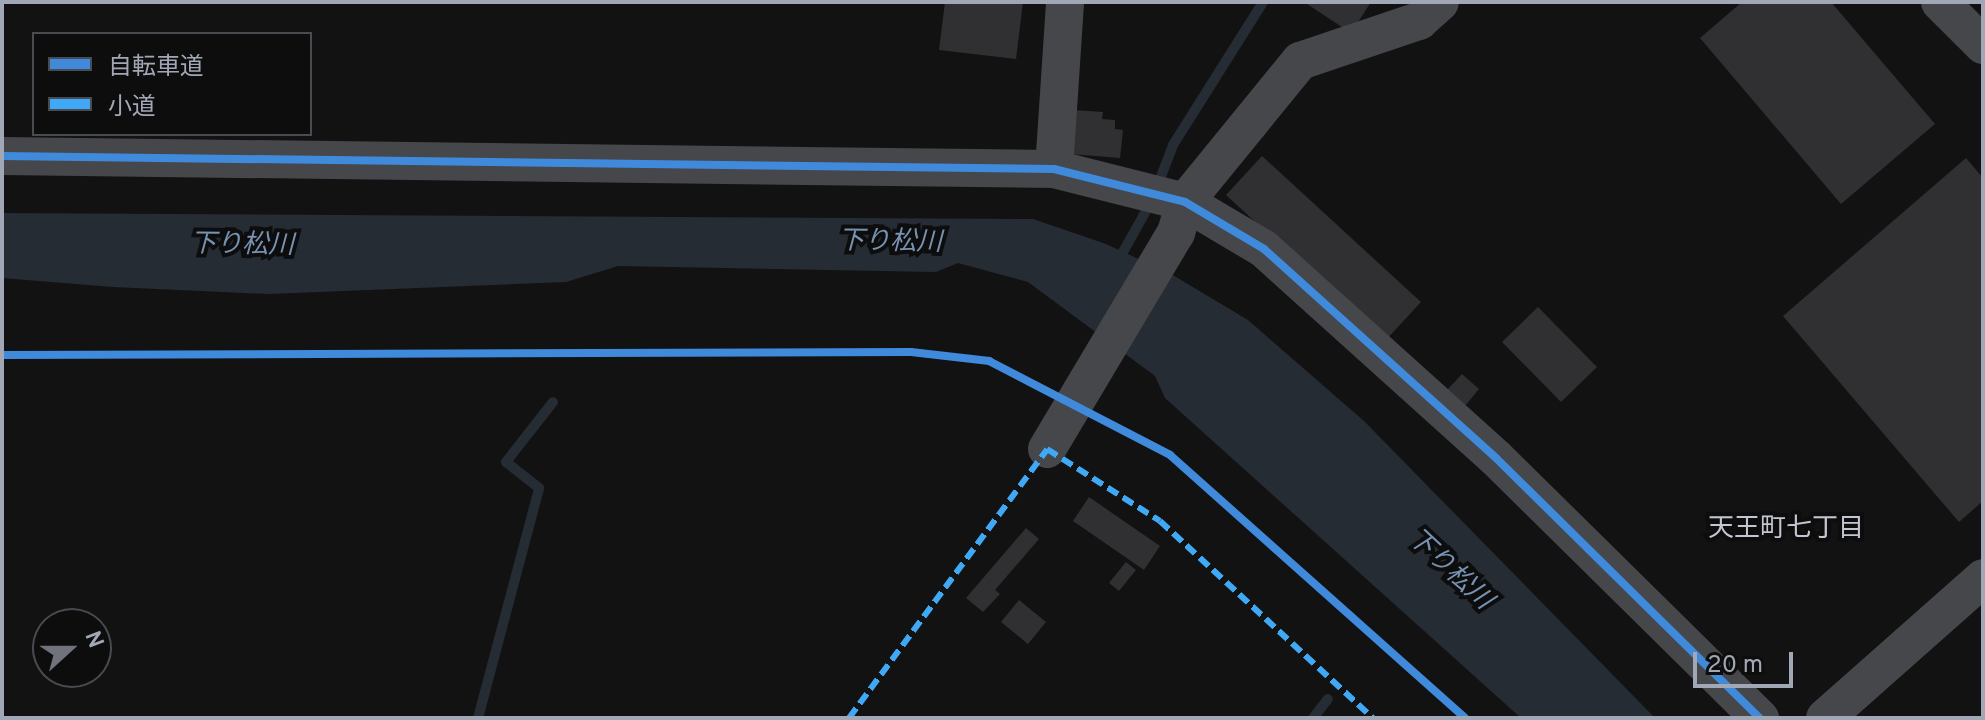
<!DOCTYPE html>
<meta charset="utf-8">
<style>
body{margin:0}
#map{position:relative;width:1985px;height:720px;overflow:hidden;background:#121213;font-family:Overpass,"Noto Sans JP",sans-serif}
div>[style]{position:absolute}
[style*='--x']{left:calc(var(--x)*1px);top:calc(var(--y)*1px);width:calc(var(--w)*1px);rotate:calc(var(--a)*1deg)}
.water>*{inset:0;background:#262c34}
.stream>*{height:10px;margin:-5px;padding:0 5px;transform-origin:5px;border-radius:5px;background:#262c34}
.building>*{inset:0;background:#303032}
.minor>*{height:38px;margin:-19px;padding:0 19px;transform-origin:19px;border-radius:19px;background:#46474b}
.quiet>*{height:6px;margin-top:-3px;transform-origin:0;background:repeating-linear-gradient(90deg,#3fa9f5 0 12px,transparent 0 18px)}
.cycleway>*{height:8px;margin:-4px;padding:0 4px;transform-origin:4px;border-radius:4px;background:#408adc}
span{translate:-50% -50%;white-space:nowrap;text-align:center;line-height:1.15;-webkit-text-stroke:8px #0d0d0e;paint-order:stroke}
.water-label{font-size:26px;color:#7792b2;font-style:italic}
.neighbourhood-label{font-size:26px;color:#c3c6d0}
.frame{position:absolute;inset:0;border:4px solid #a2a7b5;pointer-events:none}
.legend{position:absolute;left:32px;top:32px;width:280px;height:104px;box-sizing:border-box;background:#0d0d0e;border:2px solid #494b51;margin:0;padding:10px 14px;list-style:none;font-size:24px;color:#a2a7b5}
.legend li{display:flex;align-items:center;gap:16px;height:40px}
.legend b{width:40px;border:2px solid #494b51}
.north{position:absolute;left:32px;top:608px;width:80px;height:80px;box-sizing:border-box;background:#0d0d0e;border:2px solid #494b51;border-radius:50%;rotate:69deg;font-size:22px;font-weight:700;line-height:32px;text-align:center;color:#a2a7b5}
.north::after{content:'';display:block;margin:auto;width:28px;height:36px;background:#70737c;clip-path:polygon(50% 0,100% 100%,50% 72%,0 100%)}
.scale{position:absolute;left:1693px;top:652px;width:100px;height:36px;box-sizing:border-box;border:4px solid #a2a7b5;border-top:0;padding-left:10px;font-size:24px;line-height:28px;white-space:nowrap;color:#a2a7b5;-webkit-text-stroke:6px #0d0d0e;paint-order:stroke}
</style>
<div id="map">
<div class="water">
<i style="clip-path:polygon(2px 213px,1033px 219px,1106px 244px,1171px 274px,1248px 320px,1364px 421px,1655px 718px,1521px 718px,1165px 398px,1155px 376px,1028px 282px,958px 263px,936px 272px,618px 266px,566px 282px,270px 294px,113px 287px,2px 278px)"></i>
</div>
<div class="stream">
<i style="--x:1157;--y:187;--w:45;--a:-69.1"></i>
<i style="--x:1173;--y:145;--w:169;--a:-57.8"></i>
<i style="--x:1118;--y:261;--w:68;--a:-60.8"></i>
<i style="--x:478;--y:718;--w:238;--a:-75.1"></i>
<i style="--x:539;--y:488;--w:42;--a:-141.8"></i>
<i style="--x:506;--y:462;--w:76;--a:-51.9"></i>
<i style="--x:1313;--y:718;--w:24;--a:-52"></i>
</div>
<div class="building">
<i style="clip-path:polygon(945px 2px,1023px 2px,1016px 59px,939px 50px)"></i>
<i style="clip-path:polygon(1304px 2px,1371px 2px,1351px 33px)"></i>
<i style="clip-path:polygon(1742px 2px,1831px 2px,1935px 124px,1841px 204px,1700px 38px)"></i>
<i style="clip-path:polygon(1073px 110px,1103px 112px,1102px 119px,1115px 120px,1115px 129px,1123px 130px,1120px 158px,1070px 154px)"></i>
<i style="clip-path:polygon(1262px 156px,1421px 302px,1385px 341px,1226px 195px)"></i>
<i style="clip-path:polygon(1966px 158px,1983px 178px,1983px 501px,1959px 522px,1783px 316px)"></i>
<i style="clip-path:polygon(1538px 307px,1597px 367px,1561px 402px,1502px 342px)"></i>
<i style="clip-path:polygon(1462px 374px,1479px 389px,1465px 406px,1447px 390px)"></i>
<i style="clip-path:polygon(1089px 497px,1160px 546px,1144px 570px,1073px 521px)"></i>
<i style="clip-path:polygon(1026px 528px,1039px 539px,995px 590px,1000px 594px,983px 612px,966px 598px)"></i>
<i style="clip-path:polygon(1126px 562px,1136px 570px,1119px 591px,1109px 583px)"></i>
<i style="clip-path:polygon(1019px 600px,1046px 622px,1028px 644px,1001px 622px)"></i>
</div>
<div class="minor">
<i style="--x:1940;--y:2;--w:61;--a:45"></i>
<i style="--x:2;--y:156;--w:1052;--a:0.71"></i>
<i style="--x:1054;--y:169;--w:135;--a:14.1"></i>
<i style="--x:1185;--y:202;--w:92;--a:30.7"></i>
<i style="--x:1264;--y:249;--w:312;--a:42"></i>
<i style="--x:1496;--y:458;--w:371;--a:44.6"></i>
<i style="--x:1054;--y:169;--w:167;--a:-86.2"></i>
<i style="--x:1047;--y:449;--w:252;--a:-59.2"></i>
<i style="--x:1176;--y:233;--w:32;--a:-74"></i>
<i style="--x:1185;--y:202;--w:182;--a:-50.8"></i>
<i style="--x:1300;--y:61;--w:126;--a:-18.6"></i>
<i style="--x:1419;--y:21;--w:28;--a:-42"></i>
<i style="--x:1825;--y:718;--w:211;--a:-41.5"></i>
</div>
<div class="quiet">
<i style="--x:849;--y:718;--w:334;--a:-53.6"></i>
<i style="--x:1047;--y:449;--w:134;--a:32.5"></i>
<i style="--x:1160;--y:521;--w:290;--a:42.8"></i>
</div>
<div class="cycleway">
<i style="--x:2;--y:156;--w:1052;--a:0.71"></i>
<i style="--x:1054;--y:169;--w:135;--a:14.1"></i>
<i style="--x:1185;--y:202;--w:92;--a:30.7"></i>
<i style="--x:1264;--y:249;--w:312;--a:42"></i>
<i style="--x:1496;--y:458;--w:371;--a:44.6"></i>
<i style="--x:2;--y:355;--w:909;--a:-0.19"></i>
<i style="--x:911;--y:352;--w:79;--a:6.6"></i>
<i style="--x:989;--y:361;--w:204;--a:27.4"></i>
<i style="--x:1170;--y:455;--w:395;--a:41.7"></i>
</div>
<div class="water-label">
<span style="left:890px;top:243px;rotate:1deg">下り松川</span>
<span style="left:242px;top:246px;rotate:1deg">下り松川</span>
<span style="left:1449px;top:570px;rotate:43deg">下り松川</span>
</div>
<div class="neighbourhood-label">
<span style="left:1786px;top:530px">天王町七丁目</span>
</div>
<div class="frame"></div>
<ul class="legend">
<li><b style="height:10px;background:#408adc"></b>自転車道</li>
<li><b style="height:10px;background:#3fa9f5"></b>小道</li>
</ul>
<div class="north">N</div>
<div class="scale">20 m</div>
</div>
